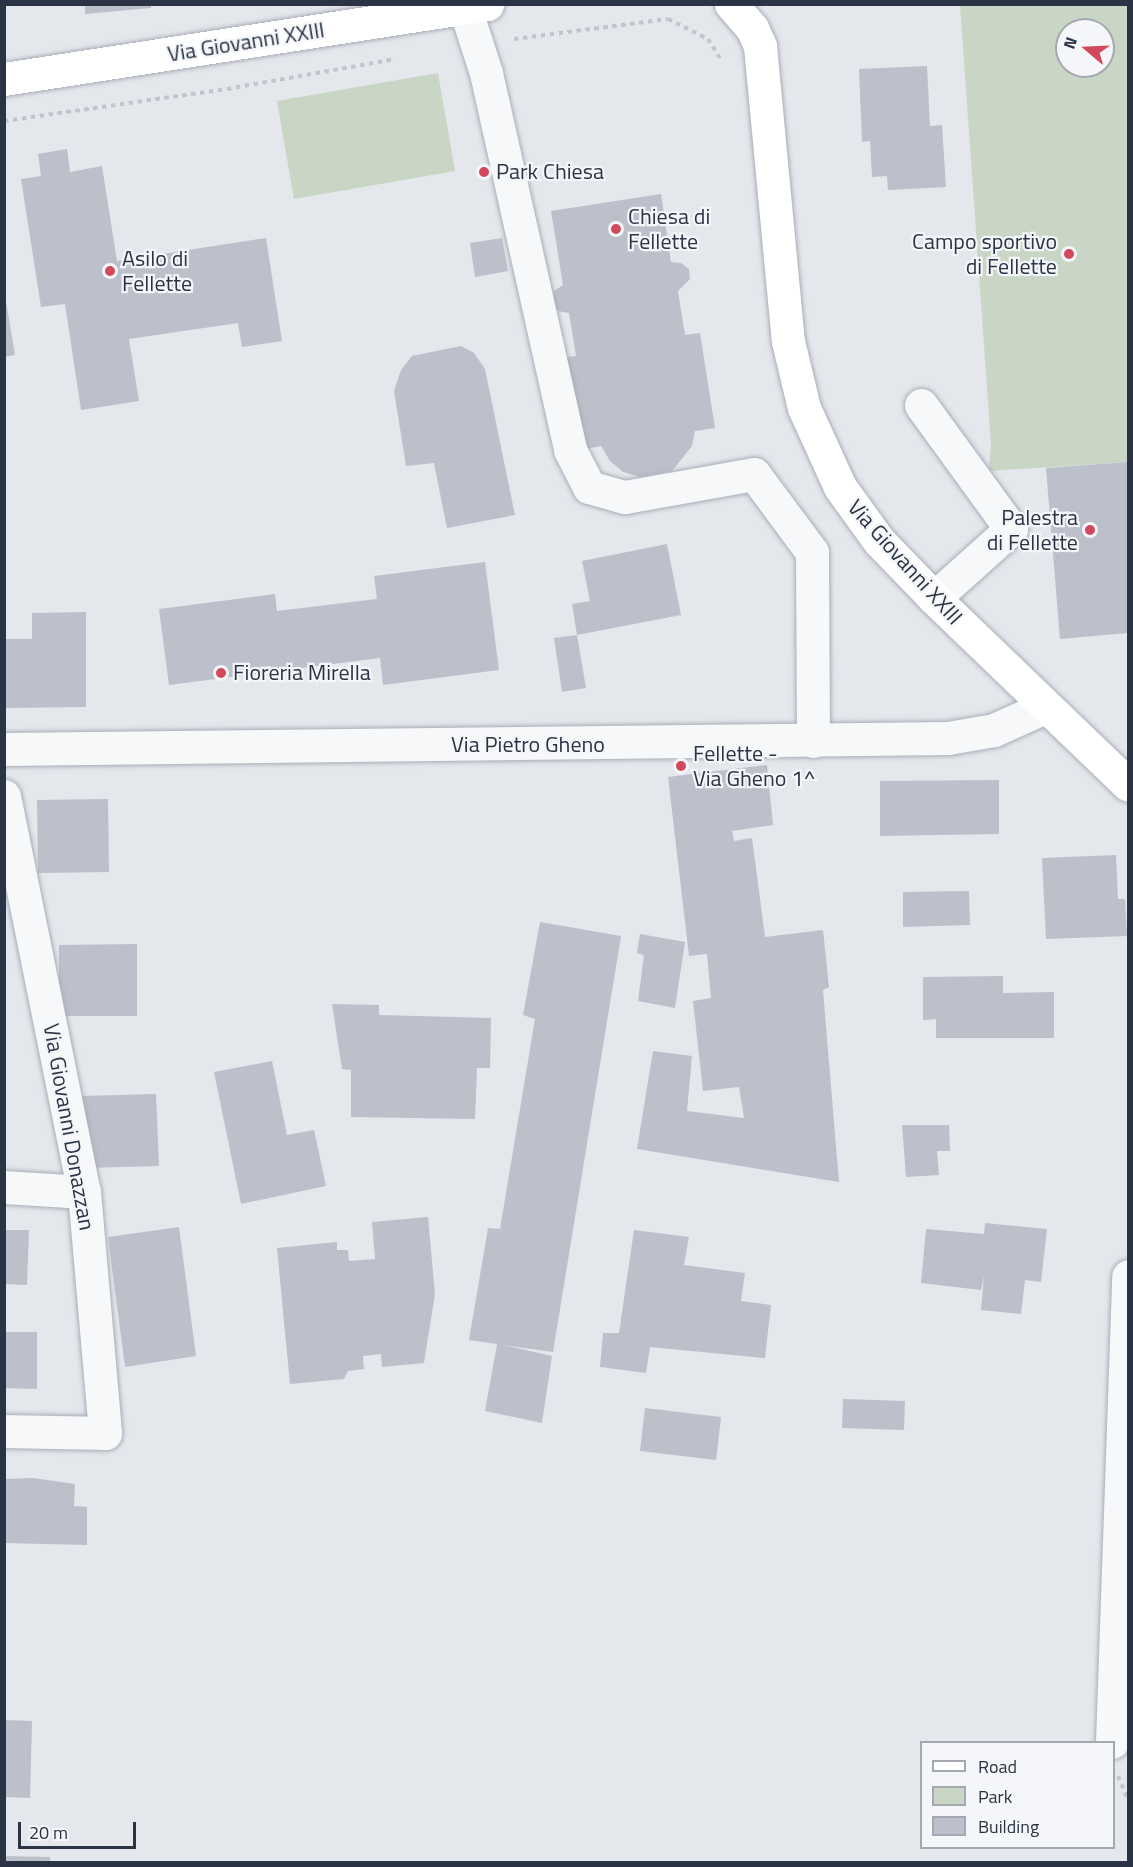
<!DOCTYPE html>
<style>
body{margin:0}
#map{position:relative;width:1133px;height:1867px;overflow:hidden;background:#e4e7ec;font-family:"Titillium Web",sans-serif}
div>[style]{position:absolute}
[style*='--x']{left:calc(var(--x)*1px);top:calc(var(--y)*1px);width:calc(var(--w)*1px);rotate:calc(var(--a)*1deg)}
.green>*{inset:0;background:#c9d6c5}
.building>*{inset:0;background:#bbc0ca}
.path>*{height:4px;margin-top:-2px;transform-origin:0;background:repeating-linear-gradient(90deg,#c2c5cb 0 4.5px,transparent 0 9px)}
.roads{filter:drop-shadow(0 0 2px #a9aeb7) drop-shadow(0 0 2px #a9aeb7)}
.minor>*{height:33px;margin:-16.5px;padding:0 16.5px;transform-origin:16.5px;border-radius:16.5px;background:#f7f8fa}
.major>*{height:33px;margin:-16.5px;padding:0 16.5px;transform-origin:16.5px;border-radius:16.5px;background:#fff}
.dots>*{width:16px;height:16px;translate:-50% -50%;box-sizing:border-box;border:3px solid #f4f6f9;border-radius:50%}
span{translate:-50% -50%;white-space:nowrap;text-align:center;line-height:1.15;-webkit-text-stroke:4.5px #f4f6f9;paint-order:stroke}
.street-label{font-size:22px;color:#2b3445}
.poi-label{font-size:22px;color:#2b3445}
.left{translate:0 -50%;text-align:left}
.right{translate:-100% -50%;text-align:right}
.frame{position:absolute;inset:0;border:6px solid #2b3445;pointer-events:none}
.legend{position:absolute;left:920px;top:1741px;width:195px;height:108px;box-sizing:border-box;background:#f4f6f9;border:2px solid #a4a8b1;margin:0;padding:8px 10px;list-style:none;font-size:18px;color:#2b3445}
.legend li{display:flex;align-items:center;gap:12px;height:30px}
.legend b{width:30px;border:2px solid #a4a8b1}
.north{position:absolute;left:1055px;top:18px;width:60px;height:60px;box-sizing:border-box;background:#f4f6f9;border:2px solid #a4a8b1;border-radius:50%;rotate:289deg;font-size:16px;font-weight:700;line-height:24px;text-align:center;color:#2b3445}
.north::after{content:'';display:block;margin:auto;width:21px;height:27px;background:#d1495b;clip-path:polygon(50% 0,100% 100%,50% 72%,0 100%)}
.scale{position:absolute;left:18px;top:1822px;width:118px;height:27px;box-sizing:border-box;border:3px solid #2b3445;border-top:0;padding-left:8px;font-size:18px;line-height:21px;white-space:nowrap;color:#2b3445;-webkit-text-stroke:4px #f4f6f9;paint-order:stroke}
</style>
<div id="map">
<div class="green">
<i style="clip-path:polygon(evenodd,960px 5px,1128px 5px,1128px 462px,989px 471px,991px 444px,960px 5px,1067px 30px,1103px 30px,1103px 66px,1067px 66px,1067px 30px)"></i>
<i style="clip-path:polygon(438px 73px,455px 171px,294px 199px,277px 101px)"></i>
</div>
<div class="building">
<i style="clip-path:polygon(85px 4px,151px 4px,151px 8px,85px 14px)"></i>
<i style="clip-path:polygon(927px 66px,930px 126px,942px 125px,946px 187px,888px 190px,887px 176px,872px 177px,870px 141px,862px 142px,859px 69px)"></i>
<i style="clip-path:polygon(67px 149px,70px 172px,102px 166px,117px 261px,266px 238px,282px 341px,242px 347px,238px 323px,129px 339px,139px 401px,81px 410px,65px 304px,41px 307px,21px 179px,41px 176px,38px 154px)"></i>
<i style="clip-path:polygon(661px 194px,671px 262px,681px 263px,689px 269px,690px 279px,678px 291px,685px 335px,700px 333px,715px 428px,695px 431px,692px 446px,672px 471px,640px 477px,623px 472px,610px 461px,601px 446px,580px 450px,565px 357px,576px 356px,569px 313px,558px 311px,552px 302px,554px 291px,563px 285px,551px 211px)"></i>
<i style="clip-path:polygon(502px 238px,508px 271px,475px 277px,470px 243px)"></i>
<i style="clip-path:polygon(4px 289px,15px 355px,4px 357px)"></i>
<i style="clip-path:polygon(461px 346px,474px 353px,485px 369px,515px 515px,447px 528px,434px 463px,406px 466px,394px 391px,401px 370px,412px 356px)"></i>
<i style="clip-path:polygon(1128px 462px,1128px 633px,1060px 639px,1046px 468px)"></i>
<i style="clip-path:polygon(667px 544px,681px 615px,577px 635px,572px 604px,590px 601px,582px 561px)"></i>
<i style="clip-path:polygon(485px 562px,499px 670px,383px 685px,380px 658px,169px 685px,159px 609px,275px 594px,277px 611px,377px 599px,374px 576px)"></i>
<i style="clip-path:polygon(86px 612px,86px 707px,6px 708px,5px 639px,32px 639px,32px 613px)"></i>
<i style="clip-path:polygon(577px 635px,586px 688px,562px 692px,554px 638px)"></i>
<i style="clip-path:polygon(767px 765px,773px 825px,732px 831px,734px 841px,752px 838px,765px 937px,823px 930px,829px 987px,823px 990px,839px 1182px,637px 1149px,653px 1051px,692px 1056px,687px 1111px,744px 1118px,739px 1087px,703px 1091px,693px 1001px,711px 998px,707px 954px,689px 956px,668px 777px)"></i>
<i style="clip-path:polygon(999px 780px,999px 834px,880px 836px,880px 781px)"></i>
<i style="clip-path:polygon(108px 799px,109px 872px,38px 873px,37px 800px)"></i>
<i style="clip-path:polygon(1116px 855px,1118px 899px,1125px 899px,1127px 936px,1046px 939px,1042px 858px)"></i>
<i style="clip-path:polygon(969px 891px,970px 925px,903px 927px,903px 892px)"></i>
<i style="clip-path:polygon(540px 922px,621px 936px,553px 1352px,503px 1345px,552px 1356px,542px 1423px,485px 1411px,497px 1344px,469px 1340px,488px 1228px,500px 1229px,535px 1019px,523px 1015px)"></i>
<i style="clip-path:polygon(640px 934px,685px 942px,675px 1008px,638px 1001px,644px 955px,637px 953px)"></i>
<i style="clip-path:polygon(137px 944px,137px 1016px,59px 1016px,59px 945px)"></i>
<i style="clip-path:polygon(1003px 976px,1003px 993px,1054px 992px,1054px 1038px,936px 1038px,936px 1019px,923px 1020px,923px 977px)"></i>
<i style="clip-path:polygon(332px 1004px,379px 1005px,379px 1015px,491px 1018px,490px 1068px,477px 1068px,475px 1119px,351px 1117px,351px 1070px,342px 1069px)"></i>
<i style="clip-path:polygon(272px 1061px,287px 1135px,314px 1130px,326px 1186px,241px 1204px,214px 1072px)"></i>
<i style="clip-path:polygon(156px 1094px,159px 1166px,81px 1168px,79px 1096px)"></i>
<i style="clip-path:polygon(902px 1125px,949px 1125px,950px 1151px,937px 1151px,939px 1175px,906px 1177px)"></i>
<i style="clip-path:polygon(428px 1217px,435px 1294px,424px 1363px,382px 1367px,381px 1354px,363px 1356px,364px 1369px,348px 1371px,344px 1379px,290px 1384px,277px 1248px,337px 1242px,337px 1250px,348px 1250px,349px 1261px,375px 1259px,372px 1222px)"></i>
<i style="clip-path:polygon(985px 1223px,1047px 1229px,1041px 1282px,1025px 1280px,1021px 1314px,981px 1310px,984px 1276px,981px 1290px,921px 1283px,926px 1229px,984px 1234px)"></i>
<i style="clip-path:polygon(179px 1227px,196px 1356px,125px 1367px,108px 1237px)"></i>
<i style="clip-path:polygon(4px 1230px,29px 1230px,27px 1285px,4px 1284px)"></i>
<i style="clip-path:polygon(634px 1230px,689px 1237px,684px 1265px,745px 1273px,741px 1301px,771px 1305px,765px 1358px,650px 1347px,646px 1373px,600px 1367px,603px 1333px,619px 1333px)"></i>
<i style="clip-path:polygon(4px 1332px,37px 1332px,37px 1389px,4px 1388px)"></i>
<i style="clip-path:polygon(843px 1399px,905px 1401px,904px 1430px,842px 1428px)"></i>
<i style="clip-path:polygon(645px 1408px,721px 1417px,716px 1460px,640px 1451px)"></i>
<i style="clip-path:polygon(33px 1478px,75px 1484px,74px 1506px,87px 1507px,87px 1545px,4px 1543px,4px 1479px)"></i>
<i style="clip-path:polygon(5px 1720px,32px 1721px,30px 1798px,5px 1797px)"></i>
<i style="clip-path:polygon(4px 1856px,50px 1857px,50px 1862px,4px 1862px)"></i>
</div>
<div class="path">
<i style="--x:514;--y:39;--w:155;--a:-7.4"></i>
<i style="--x:668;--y:19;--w:45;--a:26.6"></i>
<i style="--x:708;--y:39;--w:26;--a:58"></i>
<i style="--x:4;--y:121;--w:225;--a:-8.2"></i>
<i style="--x:227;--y:89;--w:171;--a:-10.1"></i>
<i style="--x:1118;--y:1776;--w:26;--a:67"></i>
</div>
<div class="roads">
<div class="minor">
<i style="--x:465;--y:8;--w:68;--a:72.1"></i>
<i style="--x:486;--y:73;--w:386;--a:77.4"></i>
<i style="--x:570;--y:450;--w:42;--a:62.8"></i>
<i style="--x:589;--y:487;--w:37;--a:16"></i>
<i style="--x:625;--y:497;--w:131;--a:-10.1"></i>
<i style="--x:754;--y:474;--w:97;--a:53.4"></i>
<i style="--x:812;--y:552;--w:189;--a:89.7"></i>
<i style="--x:921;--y:405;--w:153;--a:54"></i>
<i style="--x:1011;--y:529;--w:103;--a:138.1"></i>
<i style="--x:4;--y:749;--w:944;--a:-0.67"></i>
<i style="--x:948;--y:738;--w:47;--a:-9.9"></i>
<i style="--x:994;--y:730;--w:56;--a:-24.3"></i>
<i style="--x:4;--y:796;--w:404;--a:78.6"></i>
<i style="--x:84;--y:1192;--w:242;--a:85"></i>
<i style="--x:105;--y:1433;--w:101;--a:-178.9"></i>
<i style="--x:4;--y:1187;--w:80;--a:3.6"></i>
<i style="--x:1112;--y:1742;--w:466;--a:-88"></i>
</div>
<div class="major">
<i style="--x:731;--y:4;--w:32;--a:49"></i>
<i style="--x:752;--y:28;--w:20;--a:66"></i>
<i style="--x:760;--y:46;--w:296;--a:84.6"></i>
<i style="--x:788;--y:341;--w:69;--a:76.6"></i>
<i style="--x:804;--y:408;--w:87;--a:65.5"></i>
<i style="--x:840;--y:487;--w:67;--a:54.2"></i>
<i style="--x:879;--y:541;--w:79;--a:46"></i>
<i style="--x:934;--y:598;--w:269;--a:43.9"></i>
<i style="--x:4;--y:79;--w:489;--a:-8.8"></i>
</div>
</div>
<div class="dots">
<i style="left:484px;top:172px;background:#d1495b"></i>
<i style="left:616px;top:229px;background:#d1495b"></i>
<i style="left:1069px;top:254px;background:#d1495b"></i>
<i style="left:110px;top:271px;background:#d1495b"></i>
<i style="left:1090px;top:530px;background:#d1495b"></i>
<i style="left:221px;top:673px;background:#d1495b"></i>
<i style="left:681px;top:766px;background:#d1495b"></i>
</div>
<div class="street-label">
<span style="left:246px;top:42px;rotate:-9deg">Via Giovanni XXIII</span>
<span style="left:905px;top:562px;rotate:48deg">Via Giovanni XXIII</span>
<span style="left:528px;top:745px">Via Pietro Gheno</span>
<span style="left:69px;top:1127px;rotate:80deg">Via Giovanni Donazzan</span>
</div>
<div class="poi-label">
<span class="left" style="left:496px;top:172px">Park Chiesa</span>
<span class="left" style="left:628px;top:229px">Chiesa di<br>Fellette</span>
<span class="right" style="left:1057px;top:254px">Campo sportivo<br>di Fellette</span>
<span class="left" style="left:122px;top:271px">Asilo di<br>Fellette</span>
<span class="right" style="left:1078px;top:530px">Palestra<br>di Fellette</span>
<span class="left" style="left:233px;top:673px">Fioreria Mirella</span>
<span class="left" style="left:693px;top:766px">Fellette -<br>Via Gheno 1^</span>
</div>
<div class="frame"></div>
<ul class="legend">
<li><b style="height:8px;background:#fff"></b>Road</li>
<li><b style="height:16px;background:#c9d6c5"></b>Park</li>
<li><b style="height:16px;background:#bbc0ca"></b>Building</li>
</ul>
<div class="north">N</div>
<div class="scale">20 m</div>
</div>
